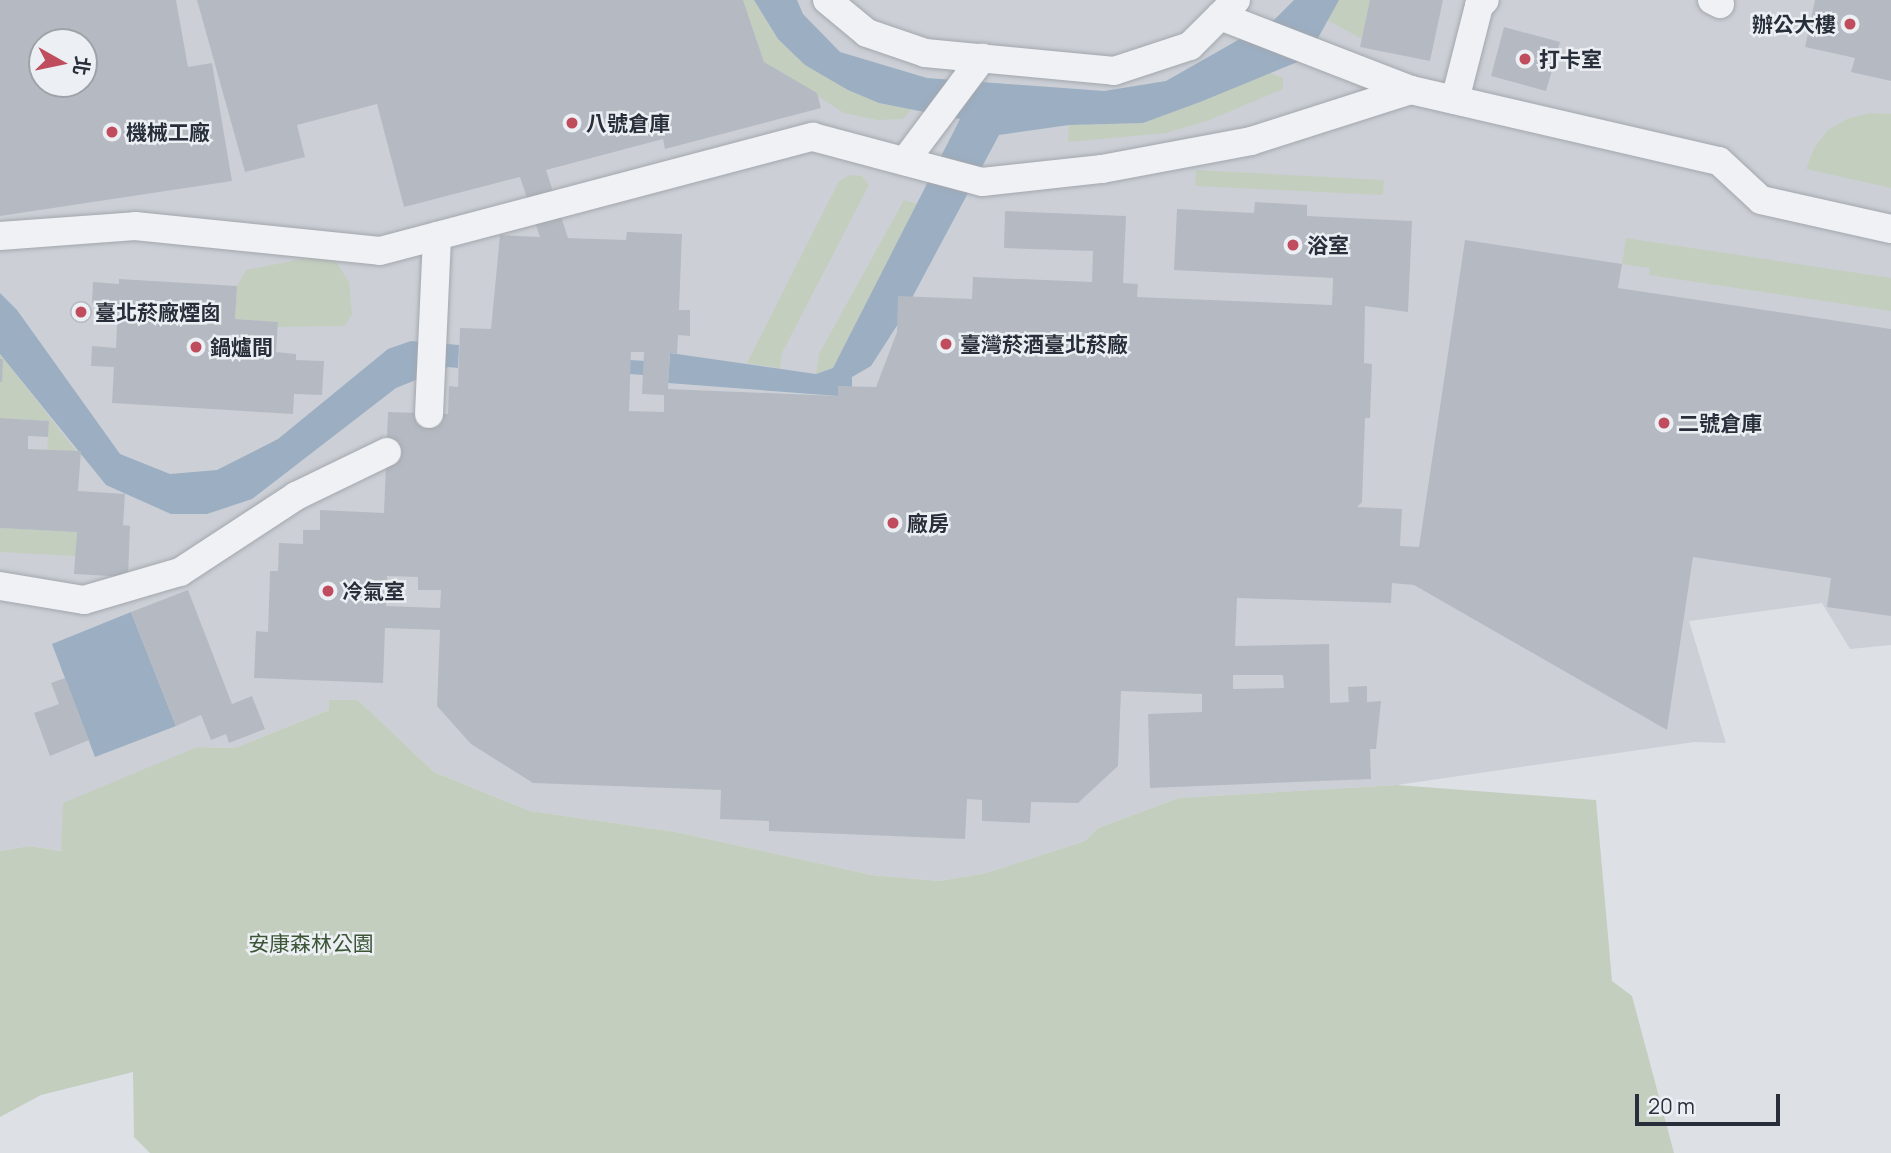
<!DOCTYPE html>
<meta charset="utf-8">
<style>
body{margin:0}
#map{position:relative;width:1891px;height:1153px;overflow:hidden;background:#dde0e5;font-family:Manrope,"Noto Sans TC",sans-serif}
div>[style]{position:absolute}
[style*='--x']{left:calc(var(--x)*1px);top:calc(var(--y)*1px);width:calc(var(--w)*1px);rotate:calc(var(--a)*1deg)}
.built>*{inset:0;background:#ccd0d6}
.green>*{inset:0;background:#c3cebf}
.water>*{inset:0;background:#9baec2}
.stream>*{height:14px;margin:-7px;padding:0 7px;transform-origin:7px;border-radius:7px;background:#9baec2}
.building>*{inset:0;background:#b5bac2}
.round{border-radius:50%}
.roads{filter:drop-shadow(0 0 2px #a3a7ae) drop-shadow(0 0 2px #a3a7ae)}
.lane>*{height:28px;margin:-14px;padding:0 14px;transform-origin:14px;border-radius:14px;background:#eff1f4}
.dots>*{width:19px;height:19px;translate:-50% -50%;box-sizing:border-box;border:4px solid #eceff3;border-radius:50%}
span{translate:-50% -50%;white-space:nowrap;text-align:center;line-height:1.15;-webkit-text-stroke:5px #eceff3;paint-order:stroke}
.poi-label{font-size:21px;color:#282f3a;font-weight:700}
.right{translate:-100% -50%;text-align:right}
.left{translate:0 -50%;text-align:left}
.park-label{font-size:21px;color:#3c5537}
.north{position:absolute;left:28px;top:28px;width:70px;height:70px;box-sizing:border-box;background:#eceff3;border:2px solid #9ea2a9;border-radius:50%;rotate:99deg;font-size:19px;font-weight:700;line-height:28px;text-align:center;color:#282f3a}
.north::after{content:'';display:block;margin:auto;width:24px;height:32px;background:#bf4d5e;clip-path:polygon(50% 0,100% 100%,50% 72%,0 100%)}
.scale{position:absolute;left:1635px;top:1094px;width:145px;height:32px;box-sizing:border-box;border:4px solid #282f3a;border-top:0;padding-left:9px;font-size:21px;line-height:24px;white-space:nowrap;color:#282f3a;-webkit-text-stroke:5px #eceff3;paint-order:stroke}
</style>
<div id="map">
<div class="built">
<i style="clip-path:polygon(evenodd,0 0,1891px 0,1891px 645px,1850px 649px,1822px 603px,1689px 621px,1726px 743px,1694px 742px,1397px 785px,1178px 798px,1098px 828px,1085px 841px,986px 873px,939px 881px,872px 875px,676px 832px,530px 811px,434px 772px,358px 700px,329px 700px,329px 710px,235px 748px,197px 747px,62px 851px,29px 846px,0 851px,0 0,42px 42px,84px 42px,84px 84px,42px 84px,42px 42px)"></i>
</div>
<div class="green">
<i style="clip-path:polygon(743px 0,754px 0,778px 39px,805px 65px,879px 103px,912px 109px,903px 119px,877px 120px,844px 113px,764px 62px)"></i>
<i style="clip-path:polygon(1339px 0,1370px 0,1362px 39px,1325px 19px)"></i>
<i style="clip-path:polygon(1270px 73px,1283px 78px,1283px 89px,1207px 121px,1166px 133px,1068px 142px,1069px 125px,1143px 123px)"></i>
<i style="clip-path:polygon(1870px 113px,1891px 114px,1891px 188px,1806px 169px,1814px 148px,1828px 130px,1847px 119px)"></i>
<i style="clip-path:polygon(1196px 170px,1384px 180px,1383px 195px,1195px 186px)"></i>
<i style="clip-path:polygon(850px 175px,862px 176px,869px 185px,782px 353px,780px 368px,747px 363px,839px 181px)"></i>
<i style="clip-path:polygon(904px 200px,917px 204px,833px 368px,816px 374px,819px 354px)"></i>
<i style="clip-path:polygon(1626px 238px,1891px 278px,1891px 311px,1649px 275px,1650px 268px,1622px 264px)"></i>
<i style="clip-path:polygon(331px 253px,349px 282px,352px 314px,345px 326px,277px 327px,278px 322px,235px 319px,237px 286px,246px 270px)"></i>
<i style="clip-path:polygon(0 354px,76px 451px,47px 450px,49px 421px,0 418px)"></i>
<i style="clip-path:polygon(0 528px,77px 532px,76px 556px,0 552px)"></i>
<i style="clip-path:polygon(329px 700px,358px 700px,434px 772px,530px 811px,676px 832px,872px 875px,939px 881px,986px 873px,1085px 841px,1098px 828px,1178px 798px,1397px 785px,1596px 800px,1612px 981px,1632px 996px,1674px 1153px,150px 1153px,134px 1137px,133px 1072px,41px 1095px,0 1117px,0 851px,29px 846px,61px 851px,63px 803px,197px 747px,235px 748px,329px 710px)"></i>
</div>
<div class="water">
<i style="clip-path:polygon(754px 0,797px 0,803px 14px,840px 52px,927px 78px,1104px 91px,1166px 81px,1275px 19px,1294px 0,1339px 0,1307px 58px,1200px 102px,1143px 123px,1069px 125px,999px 135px,898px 324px,871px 366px,852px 377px,852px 387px,838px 386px,838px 396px,668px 383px,670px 353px,816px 374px,833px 368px,960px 119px,879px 103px,848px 90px,805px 65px,778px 39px)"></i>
<i style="clip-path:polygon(0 293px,17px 310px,120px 454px,170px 474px,217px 470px,278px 439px,388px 349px,411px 341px,459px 345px,458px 368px,448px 367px,396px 388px,252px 499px,207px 514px,171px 514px,106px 485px,0 354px)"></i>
<i style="clip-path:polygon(131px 612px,176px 726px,95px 757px,52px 644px)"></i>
</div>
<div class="stream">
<i style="--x:614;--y:366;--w:46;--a:3.7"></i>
</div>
<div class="building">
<i style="clip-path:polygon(evenodd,0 0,176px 0,188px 67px,212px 63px,232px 181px,0 216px,0 0,42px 42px,84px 42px,84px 84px,42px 84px,42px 42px)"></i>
<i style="clip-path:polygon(evenodd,197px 0,743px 0,764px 62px,817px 93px,821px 108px,665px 149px,663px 139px,546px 170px,568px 238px,626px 240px,627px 232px,682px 234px,679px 310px,690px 310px,690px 336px,678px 335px,677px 354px,670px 353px,668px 389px,838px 396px,838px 386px,876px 387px,897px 332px,898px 296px,972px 299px,973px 277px,1092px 282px,1093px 251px,1004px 248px,1005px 211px,1126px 216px,1123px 283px,1138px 284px,1137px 297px,1332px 305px,1333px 278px,1174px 270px,1177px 209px,1254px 213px,1255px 202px,1307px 205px,1307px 216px,1412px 221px,1408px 312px,1365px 306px,1364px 363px,1372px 364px,1370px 418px,1365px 418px,1362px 502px,1357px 507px,1402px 509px,1400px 546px,1419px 547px,1465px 240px,1622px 264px,1618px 288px,1891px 329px,1891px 616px,1827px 607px,1831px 578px,1693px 557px,1667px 730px,1414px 585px,1392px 583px,1391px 603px,1237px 598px,1235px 646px,1329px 644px,1330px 703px,1349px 702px,1348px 687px,1367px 686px,1367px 702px,1381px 701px,1376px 749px,1370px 749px,1371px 779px,1150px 788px,1148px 714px,1202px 712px,1202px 694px,1121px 691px,1118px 766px,1078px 803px,1031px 802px,1030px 823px,982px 821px,982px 800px,967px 799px,965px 839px,769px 831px,769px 821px,720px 819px,721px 790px,533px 783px,471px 744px,437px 706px,440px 630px,385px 628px,383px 683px,254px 678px,256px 631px,268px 632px,270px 571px,278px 571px,279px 543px,303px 544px,303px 530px,320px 530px,320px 510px,384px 513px,388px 412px,448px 414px,449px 386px,458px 387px,460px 328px,491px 329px,500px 235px,540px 237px,520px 177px,404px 207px,377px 104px,297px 125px,305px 157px,245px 172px,197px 0,631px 352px,644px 352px,642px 394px,664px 395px,664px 412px,629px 411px,631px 352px,197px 0,387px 576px,418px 577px,418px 590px,441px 590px,440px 608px,386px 606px,387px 576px,197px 0,1233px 675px,1283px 675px,1284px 688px,1233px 689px,1233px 675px)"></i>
<i style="clip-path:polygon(1370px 0,1443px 0,1430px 61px,1360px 47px)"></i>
<i style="clip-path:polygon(1815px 0,1891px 0,1891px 81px,1851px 72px,1855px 58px,1805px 47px)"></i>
<i style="clip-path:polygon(1504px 27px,1560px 42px,1546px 91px,1491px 76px)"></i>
<i style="clip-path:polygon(119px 279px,237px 286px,235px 319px,278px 322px,276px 352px,296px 354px,296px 360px,324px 361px,322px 395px,294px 394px,293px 414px,112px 403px,114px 367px,91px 366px,92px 346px,116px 348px,118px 304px,92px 303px,93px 282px,119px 284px)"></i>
<i class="round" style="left:70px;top:301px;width:22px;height:22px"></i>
<i style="clip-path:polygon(0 359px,3px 359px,2px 382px,0 382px)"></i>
<i style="clip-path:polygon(0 418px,49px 421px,48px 437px,28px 436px,28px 449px,81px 451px,78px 491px,125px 494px,123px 525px,130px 526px,128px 577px,74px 574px,77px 532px,0 528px)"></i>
<i style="clip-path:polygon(188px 590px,232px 704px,252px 696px,265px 729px,229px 743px,226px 734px,211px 740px,201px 715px,176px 726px,131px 612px)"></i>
<i style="clip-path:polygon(65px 678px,89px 740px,50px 756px,34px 713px,59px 704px,51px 683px)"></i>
</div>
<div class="roads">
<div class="lane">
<i style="--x:827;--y:0;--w:52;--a:39.5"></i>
<i style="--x:867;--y:33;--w:61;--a:19"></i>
<i style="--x:925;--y:53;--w:190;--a:5.4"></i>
<i style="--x:1114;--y:71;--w:80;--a:-18.2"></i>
<i style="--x:1190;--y:46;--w:65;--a:-45"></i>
<i style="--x:1712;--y:0;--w:9;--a:27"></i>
<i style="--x:1220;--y:16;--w:205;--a:21.2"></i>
<i style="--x:1455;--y:100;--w:97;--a:-75.7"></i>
<i style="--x:1479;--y:6;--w:8;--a:-45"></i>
<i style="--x:905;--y:161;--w:129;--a:-53.2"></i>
<i style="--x:0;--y:236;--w:135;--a:-4.2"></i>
<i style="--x:135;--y:226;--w:246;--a:5.8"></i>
<i style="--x:380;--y:251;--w:448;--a:-14.8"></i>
<i style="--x:813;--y:137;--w:175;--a:14.9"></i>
<i style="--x:982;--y:182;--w:121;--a:-6.2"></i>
<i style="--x:1102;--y:169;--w:152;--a:-10.6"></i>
<i style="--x:1251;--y:141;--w:168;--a:-17.7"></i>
<i style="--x:1411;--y:90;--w:316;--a:13"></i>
<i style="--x:1719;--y:161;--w:57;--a:42.9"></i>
<i style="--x:1761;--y:200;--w:133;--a:12.6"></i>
<i style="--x:429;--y:414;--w:178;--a:-87.4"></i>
<i style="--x:0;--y:586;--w:85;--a:9.5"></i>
<i style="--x:84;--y:600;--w:100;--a:-16.3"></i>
<i style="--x:180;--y:572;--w:139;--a:-33.2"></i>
<i style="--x:296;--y:496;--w:101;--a:-25.8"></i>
</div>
</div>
<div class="dots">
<i style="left:1850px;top:24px;background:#bf4d5e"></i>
<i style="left:1525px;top:59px;background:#bf4d5e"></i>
<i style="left:572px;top:123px;background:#bf4d5e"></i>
<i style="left:112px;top:132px;background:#bf4d5e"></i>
<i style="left:1293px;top:245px;background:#bf4d5e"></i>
<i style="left:81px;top:312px;background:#bf4d5e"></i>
<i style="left:946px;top:344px;background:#bf4d5e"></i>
<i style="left:196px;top:347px;background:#bf4d5e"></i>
<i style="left:1664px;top:423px;background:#bf4d5e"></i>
<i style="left:893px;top:523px;background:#bf4d5e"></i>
<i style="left:328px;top:591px;background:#bf4d5e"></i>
</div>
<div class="poi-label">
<span class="right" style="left:1836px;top:24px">辦公大樓</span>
<span class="left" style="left:1539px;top:59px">打卡室</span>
<span class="left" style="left:586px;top:123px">八號倉庫</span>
<span class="left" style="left:126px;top:132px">機械工廠</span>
<span class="left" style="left:1307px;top:245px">浴室</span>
<span class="left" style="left:95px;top:312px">臺北菸廠煙囪</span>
<span class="left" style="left:960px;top:344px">臺灣菸酒臺北菸廠</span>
<span class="left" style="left:210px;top:347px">鍋爐間</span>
<span class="left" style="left:1678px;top:423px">二號倉庫</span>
<span class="left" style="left:907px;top:523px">廠房</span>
<span class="left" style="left:342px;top:591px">冷氣室</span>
</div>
<div class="park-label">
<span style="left:311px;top:943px">安康森林公園</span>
</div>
<div class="north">北</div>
<div class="scale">20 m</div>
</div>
